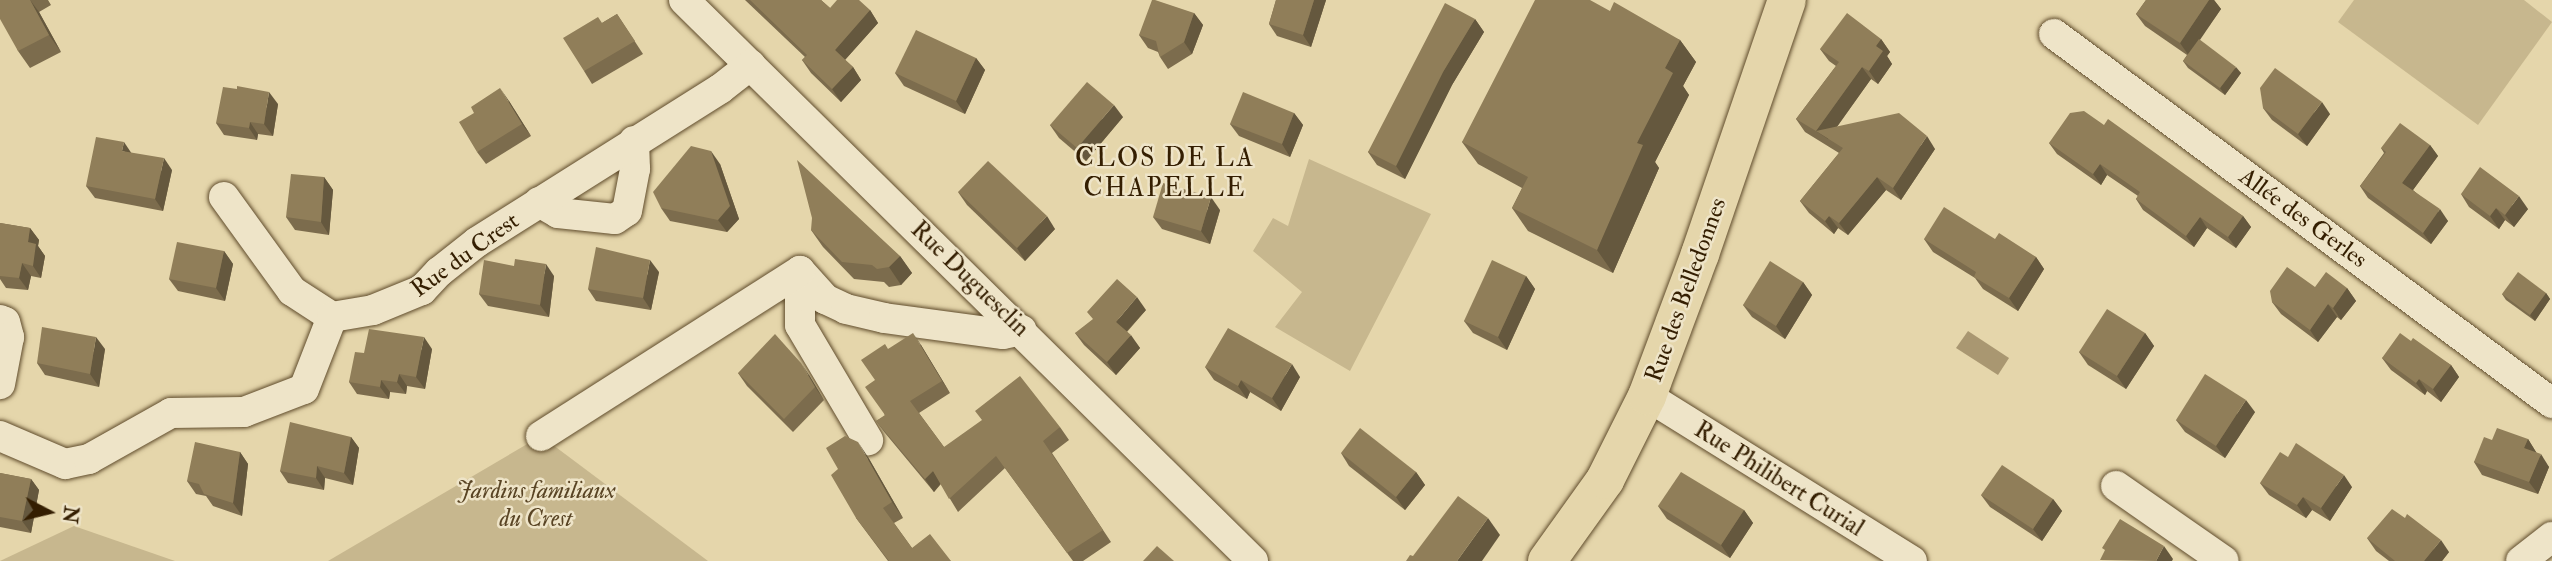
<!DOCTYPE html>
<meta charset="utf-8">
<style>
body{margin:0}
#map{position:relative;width:2552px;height:561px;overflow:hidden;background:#e5d6ab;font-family:"IM FELL Double Pica",serif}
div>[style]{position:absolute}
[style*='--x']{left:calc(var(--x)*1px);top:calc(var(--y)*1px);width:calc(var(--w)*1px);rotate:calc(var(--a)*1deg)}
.green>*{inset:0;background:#c7b78e}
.water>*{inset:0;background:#a99771}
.roads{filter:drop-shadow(0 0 2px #604c2c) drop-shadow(0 0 2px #604c2c)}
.minor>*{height:30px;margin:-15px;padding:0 15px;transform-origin:15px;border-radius:15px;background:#eee4c8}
.major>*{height:38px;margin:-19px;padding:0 19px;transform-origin:19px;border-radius:19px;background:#e5d6ab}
.wall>*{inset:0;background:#7c6c4d}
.shaded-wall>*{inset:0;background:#65583e}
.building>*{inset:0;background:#907e59}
span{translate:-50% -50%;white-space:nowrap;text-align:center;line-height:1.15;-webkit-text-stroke:5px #eee4c8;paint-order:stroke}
.street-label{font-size:24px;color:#341e01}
.park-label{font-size:24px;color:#594424;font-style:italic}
.neighbourhood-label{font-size:26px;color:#341e01;letter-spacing:2px}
.north{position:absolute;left:14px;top:477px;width:70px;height:70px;-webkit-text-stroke:5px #eee4c8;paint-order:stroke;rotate:97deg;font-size:19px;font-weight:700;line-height:28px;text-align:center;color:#341e01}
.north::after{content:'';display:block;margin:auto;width:24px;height:32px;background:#341e01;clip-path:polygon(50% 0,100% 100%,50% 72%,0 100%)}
</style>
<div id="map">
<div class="green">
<i style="clip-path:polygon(2354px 0,2524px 0,2552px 22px,2478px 125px,2338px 22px)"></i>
<i style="clip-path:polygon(1309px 159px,1431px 214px,1350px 371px,1275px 327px,1302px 292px,1253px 251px,1273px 218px,1288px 226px)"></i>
<i style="clip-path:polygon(541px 436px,708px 561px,328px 561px)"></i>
<i style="clip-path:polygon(74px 526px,175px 561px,0 561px)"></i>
</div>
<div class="water">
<i style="clip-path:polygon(1968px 331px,2009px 358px,1998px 375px,1956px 348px)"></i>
</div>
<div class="roads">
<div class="minor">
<i style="--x:684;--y:0;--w:799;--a:44.59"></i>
<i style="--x:2054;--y:34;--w:620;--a:36.54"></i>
<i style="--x:224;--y:197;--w:116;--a:54.1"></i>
<i style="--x:292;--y:291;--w:48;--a:33"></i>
<i style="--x:539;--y:202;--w:22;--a:30"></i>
<i style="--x:558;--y:213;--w:57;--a:6"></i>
<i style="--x:615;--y:219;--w:14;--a:-34"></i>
<i style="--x:627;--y:211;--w:43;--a:-79.2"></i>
<i style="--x:635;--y:169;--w:28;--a:-92"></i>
<i style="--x:800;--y:271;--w:38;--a:48"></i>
<i style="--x:825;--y:299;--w:23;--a:25"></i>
<i style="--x:846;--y:309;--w:39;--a:13"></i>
<i style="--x:884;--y:318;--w:120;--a:7.7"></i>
<i style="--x:1003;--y:334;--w:19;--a:-12"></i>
<i style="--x:800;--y:271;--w:54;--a:90"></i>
<i style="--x:800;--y:325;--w:134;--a:59.4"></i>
<i style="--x:0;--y:320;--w:5;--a:22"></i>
<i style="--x:5;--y:322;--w:16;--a:75"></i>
<i style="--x:9;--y:337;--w:48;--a:100.8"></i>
<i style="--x:1647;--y:396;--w:312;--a:31.9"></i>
<i style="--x:0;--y:436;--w:71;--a:23.3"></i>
<i style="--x:65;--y:464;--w:25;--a:-12"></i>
<i style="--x:89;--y:459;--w:94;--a:-29.3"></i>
<i style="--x:171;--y:413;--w:73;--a:-0.8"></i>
<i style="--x:244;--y:412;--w:64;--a:-21"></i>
<i style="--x:304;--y:389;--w:77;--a:-68.7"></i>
<i style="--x:332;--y:317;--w:42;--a:-9.7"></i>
<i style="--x:373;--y:310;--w:53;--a:-22.2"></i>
<i style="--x:422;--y:290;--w:25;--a:-47"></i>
<i style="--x:439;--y:272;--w:48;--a:-38.3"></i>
<i style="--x:477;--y:242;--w:287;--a:-32.2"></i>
<i style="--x:720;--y:89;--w:39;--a:-38"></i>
<i style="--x:541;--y:436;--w:307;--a:-32.5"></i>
<i style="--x:2116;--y:486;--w:131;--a:34.8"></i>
<i style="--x:2521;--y:561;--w:39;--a:-38"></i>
</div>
<div class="major">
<i style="--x:1547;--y:561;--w:100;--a:-54.4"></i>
<i style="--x:1605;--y:480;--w:94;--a:-63.4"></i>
<i style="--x:1647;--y:396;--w:152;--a:-69.5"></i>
<i style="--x:1700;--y:254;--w:268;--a:-71.1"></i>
</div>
</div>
<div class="wall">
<i style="clip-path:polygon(0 0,48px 0,51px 5px,39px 12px,61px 52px,30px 68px,18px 51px)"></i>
<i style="clip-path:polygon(745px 0,821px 0,830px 8px,870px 10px,878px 23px,845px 60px,853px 67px,861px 80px,841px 102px,811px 73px,802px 60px,805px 57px)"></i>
<i style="clip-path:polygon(1276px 0,1326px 0,1311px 47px,1277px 36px,1269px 24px)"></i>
<i style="clip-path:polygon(2146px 0,2214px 0,2221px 9px,2199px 40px,2241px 73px,2225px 95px,2188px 68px,2183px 61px,2187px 55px,2145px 26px,2136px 14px)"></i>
<i style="clip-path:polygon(1610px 11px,1680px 40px,1696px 62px,1683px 86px,1689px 95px,1655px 162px,1659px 168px,1613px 273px,1528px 231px,1512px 208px,1522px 188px,1478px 164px,1462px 142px)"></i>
<i style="clip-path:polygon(1194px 13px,1203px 25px,1192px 54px,1168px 69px,1160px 57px,1158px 52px,1148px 48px,1139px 35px)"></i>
<i style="clip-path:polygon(617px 14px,643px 54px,592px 84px,584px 71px,602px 23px)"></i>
<i style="clip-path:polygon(1475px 19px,1484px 32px,1452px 85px,1405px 179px,1377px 165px,1368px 152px)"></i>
<i style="clip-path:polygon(1881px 39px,1890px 52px,1887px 56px,1892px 64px,1878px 84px,1871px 79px,1837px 127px,1935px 149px,1901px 200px,1886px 190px,1848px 235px,1838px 228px,1834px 234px,1809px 213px,1800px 201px,1839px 153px,1805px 132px,1796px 119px,1836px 66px,1829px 61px,1820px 49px)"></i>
<i style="clip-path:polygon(976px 58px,985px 70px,965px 114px,904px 86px,895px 73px)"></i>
<i style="clip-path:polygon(509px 101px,531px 136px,486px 164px,477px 152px)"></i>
<i style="clip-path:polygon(278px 104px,273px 136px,258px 134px,257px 140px,224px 135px,216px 123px)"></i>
<i style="clip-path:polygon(2263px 108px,2330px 114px,2307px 146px,2272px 120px)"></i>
<i style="clip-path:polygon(1294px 113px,1303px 125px,1290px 157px,1239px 136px,1230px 124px)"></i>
<i style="clip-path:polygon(1123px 117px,1086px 161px,1059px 138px,1050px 125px)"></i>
<i style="clip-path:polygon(2104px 125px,2243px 216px,2251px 227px,2236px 248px,2207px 228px,2194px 247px,2143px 210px,2136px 199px,2138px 196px,2107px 175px,2101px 185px,2057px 154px,2049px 143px)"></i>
<i style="clip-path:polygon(2430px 145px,2438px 156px,2413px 190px,2448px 221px,2431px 244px,2368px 198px,2360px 186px,2384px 153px,2381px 148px)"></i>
<i style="clip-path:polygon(720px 164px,739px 219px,727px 232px,670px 221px,661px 208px)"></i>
<i style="clip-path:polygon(172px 170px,163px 211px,95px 198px,86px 186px)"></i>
<i style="clip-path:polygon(324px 177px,333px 190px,329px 235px,295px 230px,286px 217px)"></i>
<i style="clip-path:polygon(958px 192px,1055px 229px,1025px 261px,967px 205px)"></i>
<i style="clip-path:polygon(2461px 194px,2528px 209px,2514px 227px,2505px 220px,2499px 229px,2469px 207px)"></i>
<i style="clip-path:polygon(1220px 210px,1210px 244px,1162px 229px,1153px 217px)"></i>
<i style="clip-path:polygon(0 223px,30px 228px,39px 240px,38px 246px,45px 256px,41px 278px,31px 276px,28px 290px,6px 288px,0 279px)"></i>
<i style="clip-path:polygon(811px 230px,900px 256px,912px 273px,901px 285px,889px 287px,884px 282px,854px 279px,823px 247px)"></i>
<i style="clip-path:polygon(1924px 239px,1995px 239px,2036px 257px,2044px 269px,2018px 311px,1983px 289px,1975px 278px,1933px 252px)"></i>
<i style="clip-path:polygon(224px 251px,233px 264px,225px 301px,178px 291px,169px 279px)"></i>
<i style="clip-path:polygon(514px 266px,554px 276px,549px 317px,488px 306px,479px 294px)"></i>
<i style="clip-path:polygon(659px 272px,651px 310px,596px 301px,588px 289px)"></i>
<i style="clip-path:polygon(1526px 276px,1535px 289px,1507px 350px,1473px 333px,1464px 321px)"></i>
<i style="clip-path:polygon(1803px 282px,1812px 295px,1785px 339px,1752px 317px,1743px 305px)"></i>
<i style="clip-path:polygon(2315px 287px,2347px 288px,2356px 301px,2341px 320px,2337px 317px,2318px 342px,2281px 314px,2272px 302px)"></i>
<i style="clip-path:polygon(2546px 293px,2550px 299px,2535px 321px,2506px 300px,2502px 294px)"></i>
<i style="clip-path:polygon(1146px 310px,1127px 332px,1140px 348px,1116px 375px,1084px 345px,1075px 333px)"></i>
<i style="clip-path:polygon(2145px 333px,2154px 346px,2126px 389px,2088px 365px,2079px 352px)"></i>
<i style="clip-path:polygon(2411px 341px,2451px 365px,2459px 377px,2441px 402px,2427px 391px,2425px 395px,2391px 370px,2382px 358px)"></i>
<i style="clip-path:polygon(921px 345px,950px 393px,919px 413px,944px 447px,1060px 427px,1069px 440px,1052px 453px,1111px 542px,1083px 561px,1073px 561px,1005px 468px,958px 512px,941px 484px,934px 492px,885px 433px,876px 421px,885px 416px,875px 380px,888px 349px)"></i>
<i style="clip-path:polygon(105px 349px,99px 387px,45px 375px,37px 363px)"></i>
<i style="clip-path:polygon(432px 349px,425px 389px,407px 386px,406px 394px,390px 392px,389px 399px,357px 394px,349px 382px,364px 353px)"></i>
<i style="clip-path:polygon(1205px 367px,1300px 377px,1281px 411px,1250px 392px,1247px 399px,1214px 380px)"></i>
<i style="clip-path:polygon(738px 373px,809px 375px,824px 400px,793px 432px,747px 386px)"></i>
<i style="clip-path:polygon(2255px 412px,2225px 458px,2185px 432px,2176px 420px)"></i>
<i style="clip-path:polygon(351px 437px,359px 448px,353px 485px,325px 478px,324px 490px,288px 483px,280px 471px)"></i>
<i style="clip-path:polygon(2528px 439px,2536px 452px,2549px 467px,2538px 494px,2482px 475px,2474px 462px,2492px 440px)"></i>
<i style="clip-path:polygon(240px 452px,248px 464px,242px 516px,213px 506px,206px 496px,196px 494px,187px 481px)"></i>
<i style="clip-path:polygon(1341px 453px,1416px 472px,1425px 485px,1405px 510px,1349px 466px)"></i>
<i style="clip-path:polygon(868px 457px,903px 518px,894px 523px,912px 548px,951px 561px,888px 561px,856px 518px)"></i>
<i style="clip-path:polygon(0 473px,31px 479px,39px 490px,31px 533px,0 527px)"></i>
<i style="clip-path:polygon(2260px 483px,2352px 487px,2330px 521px,2312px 510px,2306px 518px,2269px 495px)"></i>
<i style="clip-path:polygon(1981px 495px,2053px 499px,2062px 511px,2042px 541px,1990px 507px)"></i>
<i style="clip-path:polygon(1658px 506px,1744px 510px,1753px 523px,1730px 558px,1667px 519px)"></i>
<i style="clip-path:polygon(2367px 538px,2449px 552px,2442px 561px,2389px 561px,2376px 551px)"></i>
</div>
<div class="shaded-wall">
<i style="clip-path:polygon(30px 0,39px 12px,61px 52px,49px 35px)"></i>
<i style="clip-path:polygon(1314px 0,1326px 0,1311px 47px,1303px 35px)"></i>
<i style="clip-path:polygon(2209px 0,2214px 0,2221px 9px,2189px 56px,2180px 43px)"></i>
<i style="clip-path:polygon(870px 10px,878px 23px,843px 62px,835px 50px)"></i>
<i style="clip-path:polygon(1194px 13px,1203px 25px,1192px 54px,1184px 42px)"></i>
<i style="clip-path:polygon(1475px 19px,1484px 32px,1452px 85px,1405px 179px,1396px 166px,1443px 72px)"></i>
<i style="clip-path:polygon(1881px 39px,1890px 52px,1887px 56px,1892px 64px,1878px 84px,1869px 71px,1876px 46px)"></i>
<i style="clip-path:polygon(1680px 40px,1696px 62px,1683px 86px,1689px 95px,1655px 162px,1659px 168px,1613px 273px,1597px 250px,1665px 68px)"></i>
<i style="clip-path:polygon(976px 58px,985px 70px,965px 114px,956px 101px)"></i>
<i style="clip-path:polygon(853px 67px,861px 80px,841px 102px,832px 89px)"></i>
<i style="clip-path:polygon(1862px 67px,1871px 79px,1828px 139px,1816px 131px,1824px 144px,1816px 131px)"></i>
<i style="clip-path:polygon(2236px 67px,2241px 73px,2225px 95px,2220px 88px)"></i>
<i style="clip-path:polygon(500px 88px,509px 101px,531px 136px,522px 124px)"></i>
<i style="clip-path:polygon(269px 92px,278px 104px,273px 136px,264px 124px)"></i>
<i style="clip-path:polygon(2322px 102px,2330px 114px,2307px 146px,2298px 134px)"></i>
<i style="clip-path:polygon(1114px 105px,1123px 117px,1086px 161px,1077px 148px)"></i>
<i style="clip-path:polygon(1294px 113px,1303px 125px,1290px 157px,1282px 144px)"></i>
<i style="clip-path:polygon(250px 122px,258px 134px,257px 140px,249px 128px)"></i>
<i style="clip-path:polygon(1927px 136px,1935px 149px,1901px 200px,1893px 188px)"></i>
<i style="clip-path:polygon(124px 142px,132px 154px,122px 151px)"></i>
<i style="clip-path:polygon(2430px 145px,2438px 156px,2410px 194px,2402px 183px)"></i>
<i style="clip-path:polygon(711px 151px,720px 164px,739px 219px,727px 232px,718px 220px)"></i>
<i style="clip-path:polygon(164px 158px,172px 170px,163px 211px,155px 199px)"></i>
<i style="clip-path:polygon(2100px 164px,2107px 175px,2101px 185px,2093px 174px)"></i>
<i style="clip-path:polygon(324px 177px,333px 190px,329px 235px,321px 222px)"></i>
<i style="clip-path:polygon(1877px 177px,1886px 190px,1848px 235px,1839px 223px)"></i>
<i style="clip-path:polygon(2519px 196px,2528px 209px,2514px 227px,2505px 215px)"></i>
<i style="clip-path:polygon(1211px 197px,1220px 210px,1210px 244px,1201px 231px)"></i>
<i style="clip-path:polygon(2496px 208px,2505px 220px,2499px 229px,2490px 216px)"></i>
<i style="clip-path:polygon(2440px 209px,2448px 221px,2431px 244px,2423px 233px)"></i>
<i style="clip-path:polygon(1047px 216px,1055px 229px,1025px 261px,1017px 248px)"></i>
<i style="clip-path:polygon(1829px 216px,1838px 228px,1834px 234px,1825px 221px)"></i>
<i style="clip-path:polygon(2243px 216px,2251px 227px,2236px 248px,2228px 237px)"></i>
<i style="clip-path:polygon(2200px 217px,2207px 228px,2194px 247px,2186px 236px)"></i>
<i style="clip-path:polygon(30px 228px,39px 240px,38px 246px,45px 256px,41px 278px,33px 266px,28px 242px)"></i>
<i style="clip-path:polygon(224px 251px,233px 264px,225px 301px,216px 288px)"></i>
<i style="clip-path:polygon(900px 256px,912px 273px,901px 285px,889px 267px)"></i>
<i style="clip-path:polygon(2036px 257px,2044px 269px,2018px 311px,2009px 298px)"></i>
<i style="clip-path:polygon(650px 260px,659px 272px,651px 310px,643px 298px)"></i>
<i style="clip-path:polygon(22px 263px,31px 276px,28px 290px,19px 278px)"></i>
<i style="clip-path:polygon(546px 264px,554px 276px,549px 317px,540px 305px)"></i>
<i style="clip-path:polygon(1526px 276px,1535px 289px,1507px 350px,1498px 337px)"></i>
<i style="clip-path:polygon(1803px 282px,1812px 295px,1785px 339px,1776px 326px)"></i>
<i style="clip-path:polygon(2347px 288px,2356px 301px,2341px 320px,2333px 308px)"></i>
<i style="clip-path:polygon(2546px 293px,2550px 299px,2535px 321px,2530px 315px)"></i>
<i style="clip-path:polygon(1137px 297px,1146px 310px,1124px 334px,1116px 322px)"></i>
<i style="clip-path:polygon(2328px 304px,2337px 317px,2318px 342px,2310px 330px)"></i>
<i style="clip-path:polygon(913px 333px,921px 345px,950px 393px,942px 381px)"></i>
<i style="clip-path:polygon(2145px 333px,2154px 346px,2126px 389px,2117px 376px)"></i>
<i style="clip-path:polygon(1131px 335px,1140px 348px,1116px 375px,1107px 362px)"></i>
<i style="clip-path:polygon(96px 337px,105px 349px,99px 387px,90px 374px)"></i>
<i style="clip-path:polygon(424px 337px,432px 349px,425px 389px,416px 377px)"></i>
<i style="clip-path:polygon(801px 363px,809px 375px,824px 400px,815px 387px)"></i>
<i style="clip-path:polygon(1292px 364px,1300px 377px,1281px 411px,1272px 398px)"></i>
<i style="clip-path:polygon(2451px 365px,2459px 377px,2441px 402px,2433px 389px)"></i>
<i style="clip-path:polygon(399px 374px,407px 386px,406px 394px,397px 382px)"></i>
<i style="clip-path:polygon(2419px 379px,2427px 391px,2425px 395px,2416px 383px)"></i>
<i style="clip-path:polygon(381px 380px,390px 392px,389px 399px,380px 387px)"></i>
<i style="clip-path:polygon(1241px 380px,1250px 392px,1247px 399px,1238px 386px)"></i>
<i style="clip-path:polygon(2246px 400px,2255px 412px,2225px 458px,2216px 446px)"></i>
<i style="clip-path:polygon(351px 437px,359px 448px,353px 485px,344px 473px)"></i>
<i style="clip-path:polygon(2528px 439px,2536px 452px,2533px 460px,2524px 448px)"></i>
<i style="clip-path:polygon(858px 442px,868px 457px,903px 518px,892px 502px)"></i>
<i style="clip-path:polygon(240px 452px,248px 464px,242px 516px,233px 503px)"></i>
<i style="clip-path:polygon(2541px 454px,2549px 467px,2538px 494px,2529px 482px)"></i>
<i style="clip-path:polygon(317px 466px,325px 478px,324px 490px,316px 478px)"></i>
<i style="clip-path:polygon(933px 471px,941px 483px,934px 492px,925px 479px)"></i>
<i style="clip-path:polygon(1416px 472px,1425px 485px,1405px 510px,1396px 497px)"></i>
<i style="clip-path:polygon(2344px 475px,2352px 487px,2330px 521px,2321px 508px)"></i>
<i style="clip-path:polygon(31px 479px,39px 490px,31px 533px,22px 521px)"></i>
<i style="clip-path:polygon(2303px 497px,2312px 510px,2306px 518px,2297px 505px)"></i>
<i style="clip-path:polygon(2053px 499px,2062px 511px,2042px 541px,2033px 529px)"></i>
<i style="clip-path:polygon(1744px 510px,1753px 523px,1730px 558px,1721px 545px)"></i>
<i style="clip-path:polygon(1488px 518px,1500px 535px,1482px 561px,1457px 561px)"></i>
<i style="clip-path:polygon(2441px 540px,2449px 552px,2442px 561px,2424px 561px)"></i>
<i style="clip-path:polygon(2164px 546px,2173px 559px,2172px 561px,2156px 561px)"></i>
</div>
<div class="building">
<i style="clip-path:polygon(0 0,30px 0,49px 35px,18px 51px,0 19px)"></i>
<i style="clip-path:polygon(750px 0,821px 0,830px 8px,837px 0,859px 0,870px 10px,835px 50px,853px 67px,832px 89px,802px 60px,807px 55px)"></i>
<i style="clip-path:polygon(1152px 0,1155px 0,1194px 13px,1184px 42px,1160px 57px,1156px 41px,1139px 35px)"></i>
<i style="clip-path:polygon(1276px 0,1314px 0,1303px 35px,1269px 24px)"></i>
<i style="clip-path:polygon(1535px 0,1590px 0,1610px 11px,1614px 2px,1680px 40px,1665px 68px,1673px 73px,1637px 143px,1643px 145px,1597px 250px,1512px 208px,1528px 177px,1462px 142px)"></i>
<i style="clip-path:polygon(2146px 0,2209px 0,2180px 43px,2136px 14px)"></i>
<i style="clip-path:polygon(1445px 3px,1475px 19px,1443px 72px,1396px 166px,1368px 152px)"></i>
<i style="clip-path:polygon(1847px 13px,1881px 39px,1876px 46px,1883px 51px,1869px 71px,1862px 67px,1816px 131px,1796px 119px,1839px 62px,1820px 49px)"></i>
<i style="clip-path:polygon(617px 14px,635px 41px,584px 71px,563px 38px,598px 17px,602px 23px)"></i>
<i style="clip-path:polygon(916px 30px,976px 58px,956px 101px,895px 73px)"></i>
<i style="clip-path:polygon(2199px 39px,2236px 67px,2220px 88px,2183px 61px)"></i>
<i style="clip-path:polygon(2275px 68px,2322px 102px,2298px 134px,2263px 108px,2260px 88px)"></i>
<i style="clip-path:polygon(1087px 82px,1114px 105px,1077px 148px,1050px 125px)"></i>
<i style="clip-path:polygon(237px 86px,269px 92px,264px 124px,250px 122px,249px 128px,216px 123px,223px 87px,237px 89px)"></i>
<i style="clip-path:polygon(500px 88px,522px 124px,477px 152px,459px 122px,474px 113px,471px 107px)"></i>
<i style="clip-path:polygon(1243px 92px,1294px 113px,1282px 144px,1230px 124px)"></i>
<i style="clip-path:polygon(2084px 111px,2104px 125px,2108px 119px,2243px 216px,2228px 237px,2200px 217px,2186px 236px,2136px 199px,2140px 192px,2100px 164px,2093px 174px,2049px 143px,2070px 113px)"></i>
<i style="clip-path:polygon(1899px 113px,1927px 136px,1893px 188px,1877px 177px,1839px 223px,1829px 216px,1825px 221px,1800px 201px,1843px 148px,1816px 131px)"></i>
<i style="clip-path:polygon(2400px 123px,2430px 145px,2402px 183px,2440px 209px,2423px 233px,2360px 186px,2386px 152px,2381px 148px)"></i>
<i style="clip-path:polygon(96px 137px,124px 142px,122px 151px,164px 158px,155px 199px,86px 186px)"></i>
<i style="clip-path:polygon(691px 146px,711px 151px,730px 206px,718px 220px,661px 208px,653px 192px)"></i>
<i style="clip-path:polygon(797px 160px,900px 256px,889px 267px,877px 269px,872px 265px,842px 262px,811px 230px,812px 218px)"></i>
<i style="clip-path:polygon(988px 161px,1047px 216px,1017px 248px,958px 192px)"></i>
<i style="clip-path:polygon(2480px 167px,2519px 196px,2505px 215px,2496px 208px,2490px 216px,2461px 194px)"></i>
<i style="clip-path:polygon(291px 174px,324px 177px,321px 222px,286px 217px)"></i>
<i style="clip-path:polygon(1163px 183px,1211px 197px,1201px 231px,1153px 217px)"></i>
<i style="clip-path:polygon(1944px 207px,1995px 239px,1999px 233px,2036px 257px,2009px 298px,1974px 277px,1976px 272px,1924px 239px)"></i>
<i style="clip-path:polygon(0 223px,30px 228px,28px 242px,36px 244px,33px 266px,22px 263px,19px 278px,0 276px)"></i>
<i style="clip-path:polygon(177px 242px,224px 251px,216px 288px,169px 279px)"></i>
<i style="clip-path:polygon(596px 247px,650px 260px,643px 298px,588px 289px)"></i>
<i style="clip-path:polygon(515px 259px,546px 264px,540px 305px,479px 294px,484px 260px,514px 266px)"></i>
<i style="clip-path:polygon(1492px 260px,1526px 276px,1498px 337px,1464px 321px)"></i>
<i style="clip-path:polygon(1770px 261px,1803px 282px,1776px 326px,1743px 305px)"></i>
<i style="clip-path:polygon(2287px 267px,2315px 287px,2326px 272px,2347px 288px,2333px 308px,2328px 304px,2310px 330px,2272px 302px,2270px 291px)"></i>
<i style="clip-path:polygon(2518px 272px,2546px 293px,2530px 315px,2502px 294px)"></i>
<i style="clip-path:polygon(1117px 279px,1137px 297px,1116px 322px,1131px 335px,1107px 362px,1075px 333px,1093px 319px,1087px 312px)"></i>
<i style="clip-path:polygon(2107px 309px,2145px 333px,2117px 376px,2079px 352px)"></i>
<i style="clip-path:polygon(42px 327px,96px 337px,90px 374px,37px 363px)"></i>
<i style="clip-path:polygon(1228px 328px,1292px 364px,1272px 398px,1241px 380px,1238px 386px,1205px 367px)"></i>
<i style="clip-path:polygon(369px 329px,424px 337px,416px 377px,399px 374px,397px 382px,381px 380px,380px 387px,349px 382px,355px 352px,364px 353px)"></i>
<i style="clip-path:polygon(913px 333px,942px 381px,910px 401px,944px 447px,982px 420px,975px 411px,1020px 376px,1060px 427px,1043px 441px,1103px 530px,1067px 553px,996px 456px,949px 499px,933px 471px,925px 479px,876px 421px,885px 415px,865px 387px,875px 380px,861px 360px,885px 344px,888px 349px)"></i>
<i style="clip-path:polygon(2400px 333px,2411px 341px,2413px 338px,2451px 365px,2433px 389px,2419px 379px,2416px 383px,2382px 358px)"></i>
<i style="clip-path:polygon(775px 334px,801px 363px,815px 387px,784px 419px,738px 373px)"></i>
<i style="clip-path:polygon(2205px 374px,2246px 400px,2216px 446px,2176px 420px)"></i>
<i style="clip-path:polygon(290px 422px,351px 437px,344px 473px,317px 466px,316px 478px,280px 471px)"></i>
<i style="clip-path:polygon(1360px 428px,1416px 472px,1396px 497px,1341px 453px)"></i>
<i style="clip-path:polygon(2497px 428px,2528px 439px,2524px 448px,2541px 454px,2529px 482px,2474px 462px,2484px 437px,2492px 440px)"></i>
<i style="clip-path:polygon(845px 436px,858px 442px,892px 502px,883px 508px,912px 548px,930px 534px,951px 561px,889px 561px,856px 518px,831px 475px,838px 469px,826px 448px)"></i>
<i style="clip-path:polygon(195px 442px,240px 452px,233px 503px,204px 494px,199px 484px,187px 481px)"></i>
<i style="clip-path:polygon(2296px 443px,2344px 475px,2321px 508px,2303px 497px,2297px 505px,2260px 483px,2280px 452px,2288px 457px)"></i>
<i style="clip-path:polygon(2002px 465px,2053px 499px,2033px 529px,1981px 495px)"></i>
<i style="clip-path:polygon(1681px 472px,1744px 510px,1721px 545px,1658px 506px)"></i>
<i style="clip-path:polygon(0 473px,31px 479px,22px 521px,0 517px)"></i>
<i style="clip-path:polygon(1458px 496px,1488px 518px,1457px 561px,1406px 561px,1410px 555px,1413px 556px)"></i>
<i style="clip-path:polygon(2392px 509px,2405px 518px,2407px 514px,2441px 540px,2424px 561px,2395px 561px,2367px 538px)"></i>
<i style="clip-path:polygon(2120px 519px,2164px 546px,2156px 561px,2100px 560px,2105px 550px,2102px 548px)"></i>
<i style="clip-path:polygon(1157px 546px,1174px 561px,1143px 561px)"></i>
</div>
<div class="street-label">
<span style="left:2303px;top:218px;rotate:36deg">Allée des Gerles</span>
<span style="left:465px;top:255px;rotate:-36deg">Rue du Crest</span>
<span style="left:970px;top:279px;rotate:44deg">Rue Duguesclin</span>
<span style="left:1686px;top:290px;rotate:-70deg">Rue des Belledonnes</span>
<span style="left:1779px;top:479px;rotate:32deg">Rue Philibert Curial</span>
</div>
<div class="park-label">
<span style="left:536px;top:505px">Jardins familiaux<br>du Crest</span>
</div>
<div class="neighbourhood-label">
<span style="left:1165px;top:174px">CLOS DE LA<br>CHAPELLE</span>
</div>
<div class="north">N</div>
</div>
